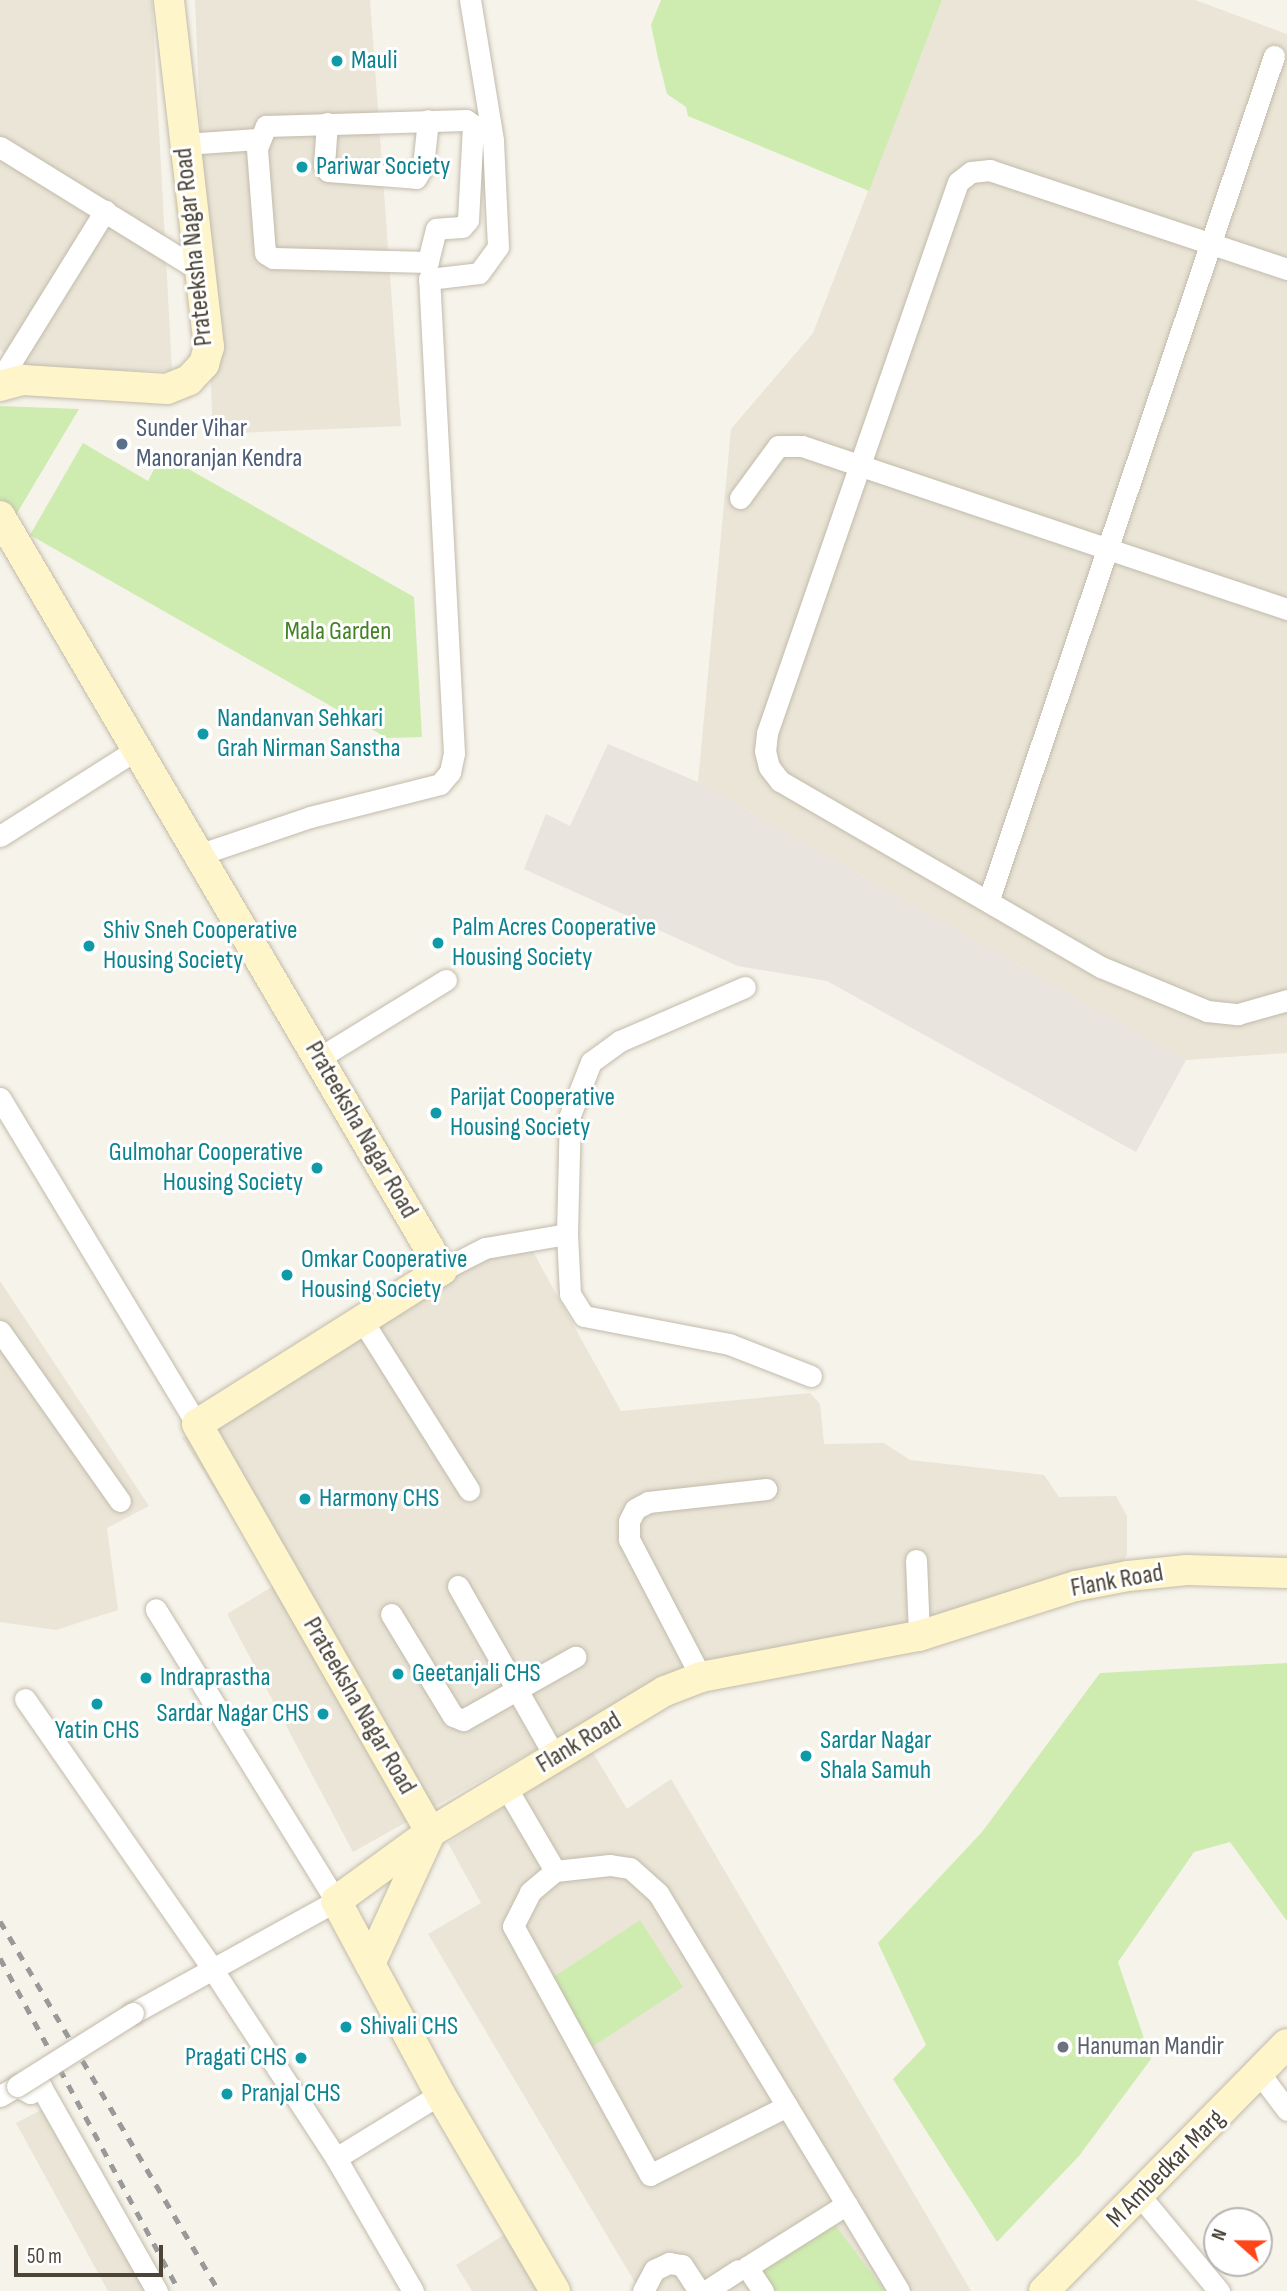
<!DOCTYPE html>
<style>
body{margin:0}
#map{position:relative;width:1287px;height:2291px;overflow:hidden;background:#f6f3ea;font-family:"Sofia Sans Condensed",sans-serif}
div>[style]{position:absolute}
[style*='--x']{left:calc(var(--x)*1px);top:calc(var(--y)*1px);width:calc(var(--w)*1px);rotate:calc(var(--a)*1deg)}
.residential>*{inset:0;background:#eae5d7}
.industrial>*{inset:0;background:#e9e4de}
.green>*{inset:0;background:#ceecb0}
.roads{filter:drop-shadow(0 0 2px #c2bbab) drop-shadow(0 0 2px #c2bbab)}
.street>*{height:21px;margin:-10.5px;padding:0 10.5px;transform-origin:10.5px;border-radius:10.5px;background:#fff}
.secondary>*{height:30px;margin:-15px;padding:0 15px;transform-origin:15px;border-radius:15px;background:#fff5cb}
.rail>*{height:5px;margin-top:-2.5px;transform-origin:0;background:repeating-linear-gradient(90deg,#999 0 9px,transparent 0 18px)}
.bridges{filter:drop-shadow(0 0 2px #c2bbab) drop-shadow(0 0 2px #c2bbab)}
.street-bridge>*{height:21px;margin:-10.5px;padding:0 10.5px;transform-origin:10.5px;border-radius:10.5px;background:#fff}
.dots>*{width:19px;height:19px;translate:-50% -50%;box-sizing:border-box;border:4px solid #fff;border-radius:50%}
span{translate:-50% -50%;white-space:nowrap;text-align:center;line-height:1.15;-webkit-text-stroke:6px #fff;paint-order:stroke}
.culture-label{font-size:26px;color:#0d838f}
.left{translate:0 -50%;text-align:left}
.right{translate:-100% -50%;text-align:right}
.street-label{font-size:26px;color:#4b4437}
.service-label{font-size:26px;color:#4e5e75}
.park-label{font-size:26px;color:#448225}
.worship-label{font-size:26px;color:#5b616d}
.north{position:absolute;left:1203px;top:2207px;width:70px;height:70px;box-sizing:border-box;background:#fff;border:2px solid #b7b4af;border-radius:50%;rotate:291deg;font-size:19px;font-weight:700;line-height:28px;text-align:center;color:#4b4437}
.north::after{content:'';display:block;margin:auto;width:24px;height:32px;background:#ff4618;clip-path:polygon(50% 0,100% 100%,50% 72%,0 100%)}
.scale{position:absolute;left:14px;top:2245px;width:149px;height:32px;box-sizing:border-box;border:4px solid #4b4437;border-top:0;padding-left:9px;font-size:21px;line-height:24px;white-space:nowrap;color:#4b4437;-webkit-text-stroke:5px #fff;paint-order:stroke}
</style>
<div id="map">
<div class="residential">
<i style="clip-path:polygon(0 0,152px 0,172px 371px,32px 369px,0 350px)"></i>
<i style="clip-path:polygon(195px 0,370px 0,401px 426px,213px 434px)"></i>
<i style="clip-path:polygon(942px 0,1195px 0,1287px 34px,1287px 1053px,1186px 1060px,698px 782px,731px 429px,813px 333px)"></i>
<i style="clip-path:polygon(532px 1250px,621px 1411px,810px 1393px,820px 1404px,824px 1444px,884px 1443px,910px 1460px,1044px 1475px,1059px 1497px,1116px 1496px,1127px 1516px,1127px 1555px,1123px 1561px,941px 1623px,826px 1640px,682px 1668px,353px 1852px,227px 1614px,275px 1585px,182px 1438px,494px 1252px)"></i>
<i style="clip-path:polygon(0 1281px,149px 1506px,107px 1528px,118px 1610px,56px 1630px,0 1622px)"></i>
<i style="clip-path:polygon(592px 1751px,627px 1809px,671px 1779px,971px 2291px,640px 2291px,428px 1934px,481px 1903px,448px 1843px)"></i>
<i style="clip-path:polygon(47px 2107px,150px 2291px,108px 2291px,16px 2123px)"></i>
<i style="clip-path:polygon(507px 2233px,541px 2291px,472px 2291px,456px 2265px)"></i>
</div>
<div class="industrial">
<i style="clip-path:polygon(608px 744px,698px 782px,1186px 1060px,1136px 1152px,827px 981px,738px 966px,524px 869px,546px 814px,570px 826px)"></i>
</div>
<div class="green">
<i style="clip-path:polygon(661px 0,942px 0,869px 191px,688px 116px,686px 107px,667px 94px,658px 58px,651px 25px)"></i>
<i style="clip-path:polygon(0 406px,79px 409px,4px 535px,0 528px)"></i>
<i style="clip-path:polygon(83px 443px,148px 481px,162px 454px,414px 597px,422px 737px,387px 738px,30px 535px)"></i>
<i style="clip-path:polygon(1287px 1663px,1287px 1921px,1230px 1842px,1194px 1852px,1118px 1962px,1151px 2059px,1079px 2156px,997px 2242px,893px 2079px,926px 2045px,878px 1943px,982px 1832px,1100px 1673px)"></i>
<i style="clip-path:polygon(640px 1920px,683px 1987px,592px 2047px,549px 1980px)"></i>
<i style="clip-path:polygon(826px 2213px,885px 2291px,760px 2291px,747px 2273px)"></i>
</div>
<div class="roads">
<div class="street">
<i style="--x:466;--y:120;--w:9;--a:36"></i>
<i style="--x:473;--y:125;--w:95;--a:93"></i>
<i style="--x:468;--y:220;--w:9;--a:131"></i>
<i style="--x:462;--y:227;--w:26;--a:176"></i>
<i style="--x:436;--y:229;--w:34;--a:104"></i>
<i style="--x:428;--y:262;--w:155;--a:-178.5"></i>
<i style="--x:273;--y:258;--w:9;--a:-148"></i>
<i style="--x:265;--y:253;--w:105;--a:-94.4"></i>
<i style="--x:257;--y:148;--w:24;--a:-68"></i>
<i style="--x:266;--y:126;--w:200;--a:-1.7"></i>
<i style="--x:327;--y:123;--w:42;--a:94.1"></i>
<i style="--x:324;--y:165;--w:7;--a:56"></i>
<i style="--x:328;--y:171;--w:88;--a:4.5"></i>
<i style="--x:416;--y:178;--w:14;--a:-60"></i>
<i style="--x:423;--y:166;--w:46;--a:-83.8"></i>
<i style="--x:184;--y:144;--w:74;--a:-3.9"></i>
<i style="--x:0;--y:147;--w:234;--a:31.7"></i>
<i style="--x:1287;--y:269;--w:313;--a:-161.6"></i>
<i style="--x:990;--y:170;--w:19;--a:174"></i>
<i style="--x:971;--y:172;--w:16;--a:142"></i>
<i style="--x:958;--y:182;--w:583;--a:109.12"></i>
<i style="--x:767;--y:733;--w:18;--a:96"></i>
<i style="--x:765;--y:751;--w:16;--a:76"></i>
<i style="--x:769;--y:767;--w:18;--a:52"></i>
<i style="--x:780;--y:781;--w:371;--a:30.1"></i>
<i style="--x:1101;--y:967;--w:115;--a:22.5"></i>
<i style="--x:1207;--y:1011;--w:31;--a:6"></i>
<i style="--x:1238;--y:1014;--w:51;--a:-15.9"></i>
<i style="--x:5;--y:372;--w:190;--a:-58.2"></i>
<i style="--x:740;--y:498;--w:64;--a:-53.8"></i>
<i style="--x:778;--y:446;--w:24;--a:0"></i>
<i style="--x:802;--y:446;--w:512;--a:18.58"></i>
<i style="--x:0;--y:836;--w:162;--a:-32.4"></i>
<i style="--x:201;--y:854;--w:115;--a:-18.7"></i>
<i style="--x:310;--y:817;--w:134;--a:-14.2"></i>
<i style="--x:440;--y:784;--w:16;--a:-50"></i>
<i style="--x:450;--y:772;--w:19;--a:-78"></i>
<i style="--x:454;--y:753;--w:475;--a:-93"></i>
<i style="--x:429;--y:279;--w:50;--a:-6.8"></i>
<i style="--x:479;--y:273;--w:32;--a:-54"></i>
<i style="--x:498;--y:247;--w:107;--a:-92.7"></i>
<i style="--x:493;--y:140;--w:142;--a:-99.3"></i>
<i style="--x:989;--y:899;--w:890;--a:-71.32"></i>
<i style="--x:319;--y:1058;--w:149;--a:-31.6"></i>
<i style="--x:0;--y:1098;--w:381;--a:58.9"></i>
<i style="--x:567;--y:1234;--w:60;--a:87.1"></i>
<i style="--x:570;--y:1294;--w:26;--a:58"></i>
<i style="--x:584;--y:1316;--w:148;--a:10.9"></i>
<i style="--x:729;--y:1344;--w:88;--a:21.3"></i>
<i style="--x:442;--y:1270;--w:48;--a:-27.1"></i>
<i style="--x:485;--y:1248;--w:83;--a:-9.7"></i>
<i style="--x:567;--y:1234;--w:119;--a:-88.6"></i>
<i style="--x:570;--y:1115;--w:57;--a:-68.4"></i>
<i style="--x:591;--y:1062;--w:36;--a:-36"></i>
<i style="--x:620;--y:1041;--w:136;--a:-23.4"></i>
<i style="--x:362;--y:1320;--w:201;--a:57.8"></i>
<i style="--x:0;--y:1331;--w:208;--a:54.8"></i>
<i style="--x:916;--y:1560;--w:76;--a:87.7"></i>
<i style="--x:458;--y:1586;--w:197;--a:60.4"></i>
<i style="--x:391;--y:1614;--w:119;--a:58.7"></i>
<i style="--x:453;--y:1716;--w:11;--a:22"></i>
<i style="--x:463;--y:1720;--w:129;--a:-29.4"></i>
<i style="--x:701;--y:1677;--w:156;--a:-117.6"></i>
<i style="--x:629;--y:1539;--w:18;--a:-90"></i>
<i style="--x:629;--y:1521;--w:13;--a:-63"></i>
<i style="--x:635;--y:1509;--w:15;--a:-28"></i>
<i style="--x:648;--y:1502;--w:119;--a:-6.3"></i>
<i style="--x:25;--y:1699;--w:326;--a:55.2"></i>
<i style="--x:211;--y:1967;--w:228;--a:56.8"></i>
<i style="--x:506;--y:1787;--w:97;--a:59.7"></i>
<i style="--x:133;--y:2013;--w:232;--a:-28.9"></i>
<i style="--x:336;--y:1901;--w:343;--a:-121.7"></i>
<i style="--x:1260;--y:2074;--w:45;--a:53.1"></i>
<i style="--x:0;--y:2096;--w:20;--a:-30"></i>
<i style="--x:17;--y:2086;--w:15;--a:28"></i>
<i style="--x:30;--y:2093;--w:13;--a:-29"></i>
<i style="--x:41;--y:2087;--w:235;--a:60.4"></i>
<i style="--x:787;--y:2106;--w:153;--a:153.3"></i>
<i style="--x:650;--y:2175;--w:284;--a:-118.8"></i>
<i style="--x:513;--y:1926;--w:38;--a:-63"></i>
<i style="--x:530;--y:1892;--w:33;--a:-40"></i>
<i style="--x:555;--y:1871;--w:55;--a:-6.2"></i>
<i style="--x:610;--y:1865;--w:20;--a:9"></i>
<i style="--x:630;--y:1868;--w:38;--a:42"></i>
<i style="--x:658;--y:1893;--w:465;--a:58.8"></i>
<i style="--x:1140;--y:2196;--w:124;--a:50.3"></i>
<i style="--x:413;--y:2291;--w:154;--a:-120.1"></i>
<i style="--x:336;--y:2158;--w:122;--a:-31.6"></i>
<i style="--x:643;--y:2291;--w:24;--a:-62"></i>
<i style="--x:654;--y:2270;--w:17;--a:-25"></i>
<i style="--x:669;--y:2263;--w:13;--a:9"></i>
<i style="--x:682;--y:2265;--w:31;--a:57"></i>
<i style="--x:706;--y:2291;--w:38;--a:-33"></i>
<i style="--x:763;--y:2291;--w:29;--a:-124"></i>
<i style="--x:747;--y:2267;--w:118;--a:-32.2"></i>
</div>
<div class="secondary">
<i style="--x:0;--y:386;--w:24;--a:-15"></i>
<i style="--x:23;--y:380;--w:144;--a:3.6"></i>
<i style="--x:167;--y:389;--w:24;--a:-22"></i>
<i style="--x:189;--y:380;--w:22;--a:-47"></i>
<i style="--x:204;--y:364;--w:18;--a:-74"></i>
<i style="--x:209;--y:347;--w:349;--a:-96.6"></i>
<i style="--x:0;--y:516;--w:874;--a:59.62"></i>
<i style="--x:442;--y:1270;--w:289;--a:147.8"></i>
<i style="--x:197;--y:1424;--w:470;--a:60.2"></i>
<i style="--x:370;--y:1964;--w:141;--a:-65.3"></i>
<i style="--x:555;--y:2291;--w:228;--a:-120.3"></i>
<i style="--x:440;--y:2094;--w:219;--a:-118.3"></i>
<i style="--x:336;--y:1901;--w:117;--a:-36"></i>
<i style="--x:431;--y:1832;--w:273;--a:-31.1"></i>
<i style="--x:665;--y:1691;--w:39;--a:-21"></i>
<i style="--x:701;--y:1677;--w:222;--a:-10.7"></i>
<i style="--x:919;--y:1636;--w:165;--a:-17.7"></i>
<i style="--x:1076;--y:1586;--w:53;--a:-10.9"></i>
<i style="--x:1128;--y:1576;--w:59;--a:-5.8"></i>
<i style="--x:1187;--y:1570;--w:100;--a:1.7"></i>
<i style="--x:1044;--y:2291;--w:346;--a:-45.5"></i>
</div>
</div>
<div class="rail">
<i style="--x:0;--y:1921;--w:430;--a:59.4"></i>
<i style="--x:0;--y:1958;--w:378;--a:61.7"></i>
</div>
<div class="bridges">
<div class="street-bridge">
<i style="--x:17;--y:2086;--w:137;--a:-32.2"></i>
</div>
</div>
<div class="dots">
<i style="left:337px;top:61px;background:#0f9aa8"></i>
<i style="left:302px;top:167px;background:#0f9aa8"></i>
<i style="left:122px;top:444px;background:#5c6f8a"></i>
<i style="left:203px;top:734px;background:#0f9aa8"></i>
<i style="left:438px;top:943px;background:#0f9aa8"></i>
<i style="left:89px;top:946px;background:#0f9aa8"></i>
<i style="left:436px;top:1113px;background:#0f9aa8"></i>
<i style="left:317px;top:1168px;background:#0f9aa8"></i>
<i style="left:287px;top:1275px;background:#0f9aa8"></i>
<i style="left:305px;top:1499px;background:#0f9aa8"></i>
<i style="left:398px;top:1674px;background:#0f9aa8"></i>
<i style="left:146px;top:1678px;background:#0f9aa8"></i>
<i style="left:97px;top:1704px;background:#0f9aa8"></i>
<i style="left:323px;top:1714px;background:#0f9aa8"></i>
<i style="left:806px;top:1756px;background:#0f9aa8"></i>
<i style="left:346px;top:2027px;background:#0f9aa8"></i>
<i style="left:1063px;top:2047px;background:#6b7280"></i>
<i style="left:301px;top:2058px;background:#0f9aa8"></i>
<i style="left:227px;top:2094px;background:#0f9aa8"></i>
</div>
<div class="culture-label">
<span class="left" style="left:351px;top:61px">Mauli</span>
<span class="left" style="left:316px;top:167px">Pariwar Society</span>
<span class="left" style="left:217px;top:734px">Nandanvan Sehkari<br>Grah Nirman Sanstha</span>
<span class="left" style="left:452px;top:943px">Palm Acres Cooperative<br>Housing Society</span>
<span class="left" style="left:103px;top:946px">Shiv Sneh Cooperative<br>Housing Society</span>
<span class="left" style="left:450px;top:1113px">Parijat Cooperative<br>Housing Society</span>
<span class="right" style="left:303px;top:1168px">Gulmohar Cooperative<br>Housing Society</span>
<span class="left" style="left:301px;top:1275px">Omkar Cooperative<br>Housing Society</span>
<span class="left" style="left:319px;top:1499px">Harmony CHS</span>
<span class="left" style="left:412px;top:1674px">Geetanjali CHS</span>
<span class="left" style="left:160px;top:1678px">Indraprastha</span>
<span class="right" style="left:309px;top:1714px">Sardar Nagar CHS</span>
<span style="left:97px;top:1731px">Yatin CHS</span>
<span class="left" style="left:820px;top:1756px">Sardar Nagar<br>Shala Samuh</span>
<span class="left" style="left:360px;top:2027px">Shivali CHS</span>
<span class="right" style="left:287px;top:2058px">Pragati CHS</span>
<span class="left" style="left:241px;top:2094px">Pranjal CHS</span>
</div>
<div class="street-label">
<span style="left:194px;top:247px;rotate:-96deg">Prateeksha Nagar Road</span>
<span style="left:361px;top:1130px;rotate:60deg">Prateeksha Nagar Road</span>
<span style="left:1117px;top:1581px;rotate:-10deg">Flank Road</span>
<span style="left:359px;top:1706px;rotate:60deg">Prateeksha Nagar Road</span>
<span style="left:579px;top:1743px;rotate:-31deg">Flank Road</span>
<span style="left:1166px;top:2169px;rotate:-45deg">M Ambedkar Marg</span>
</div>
<div class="service-label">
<span class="left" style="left:136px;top:444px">Sunder Vihar<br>Manoranjan Kendra</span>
</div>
<div class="park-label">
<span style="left:338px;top:632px">Mala Garden</span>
</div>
<div class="worship-label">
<span class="left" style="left:1077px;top:2047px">Hanuman Mandir</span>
</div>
<div class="north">N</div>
<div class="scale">50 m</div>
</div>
